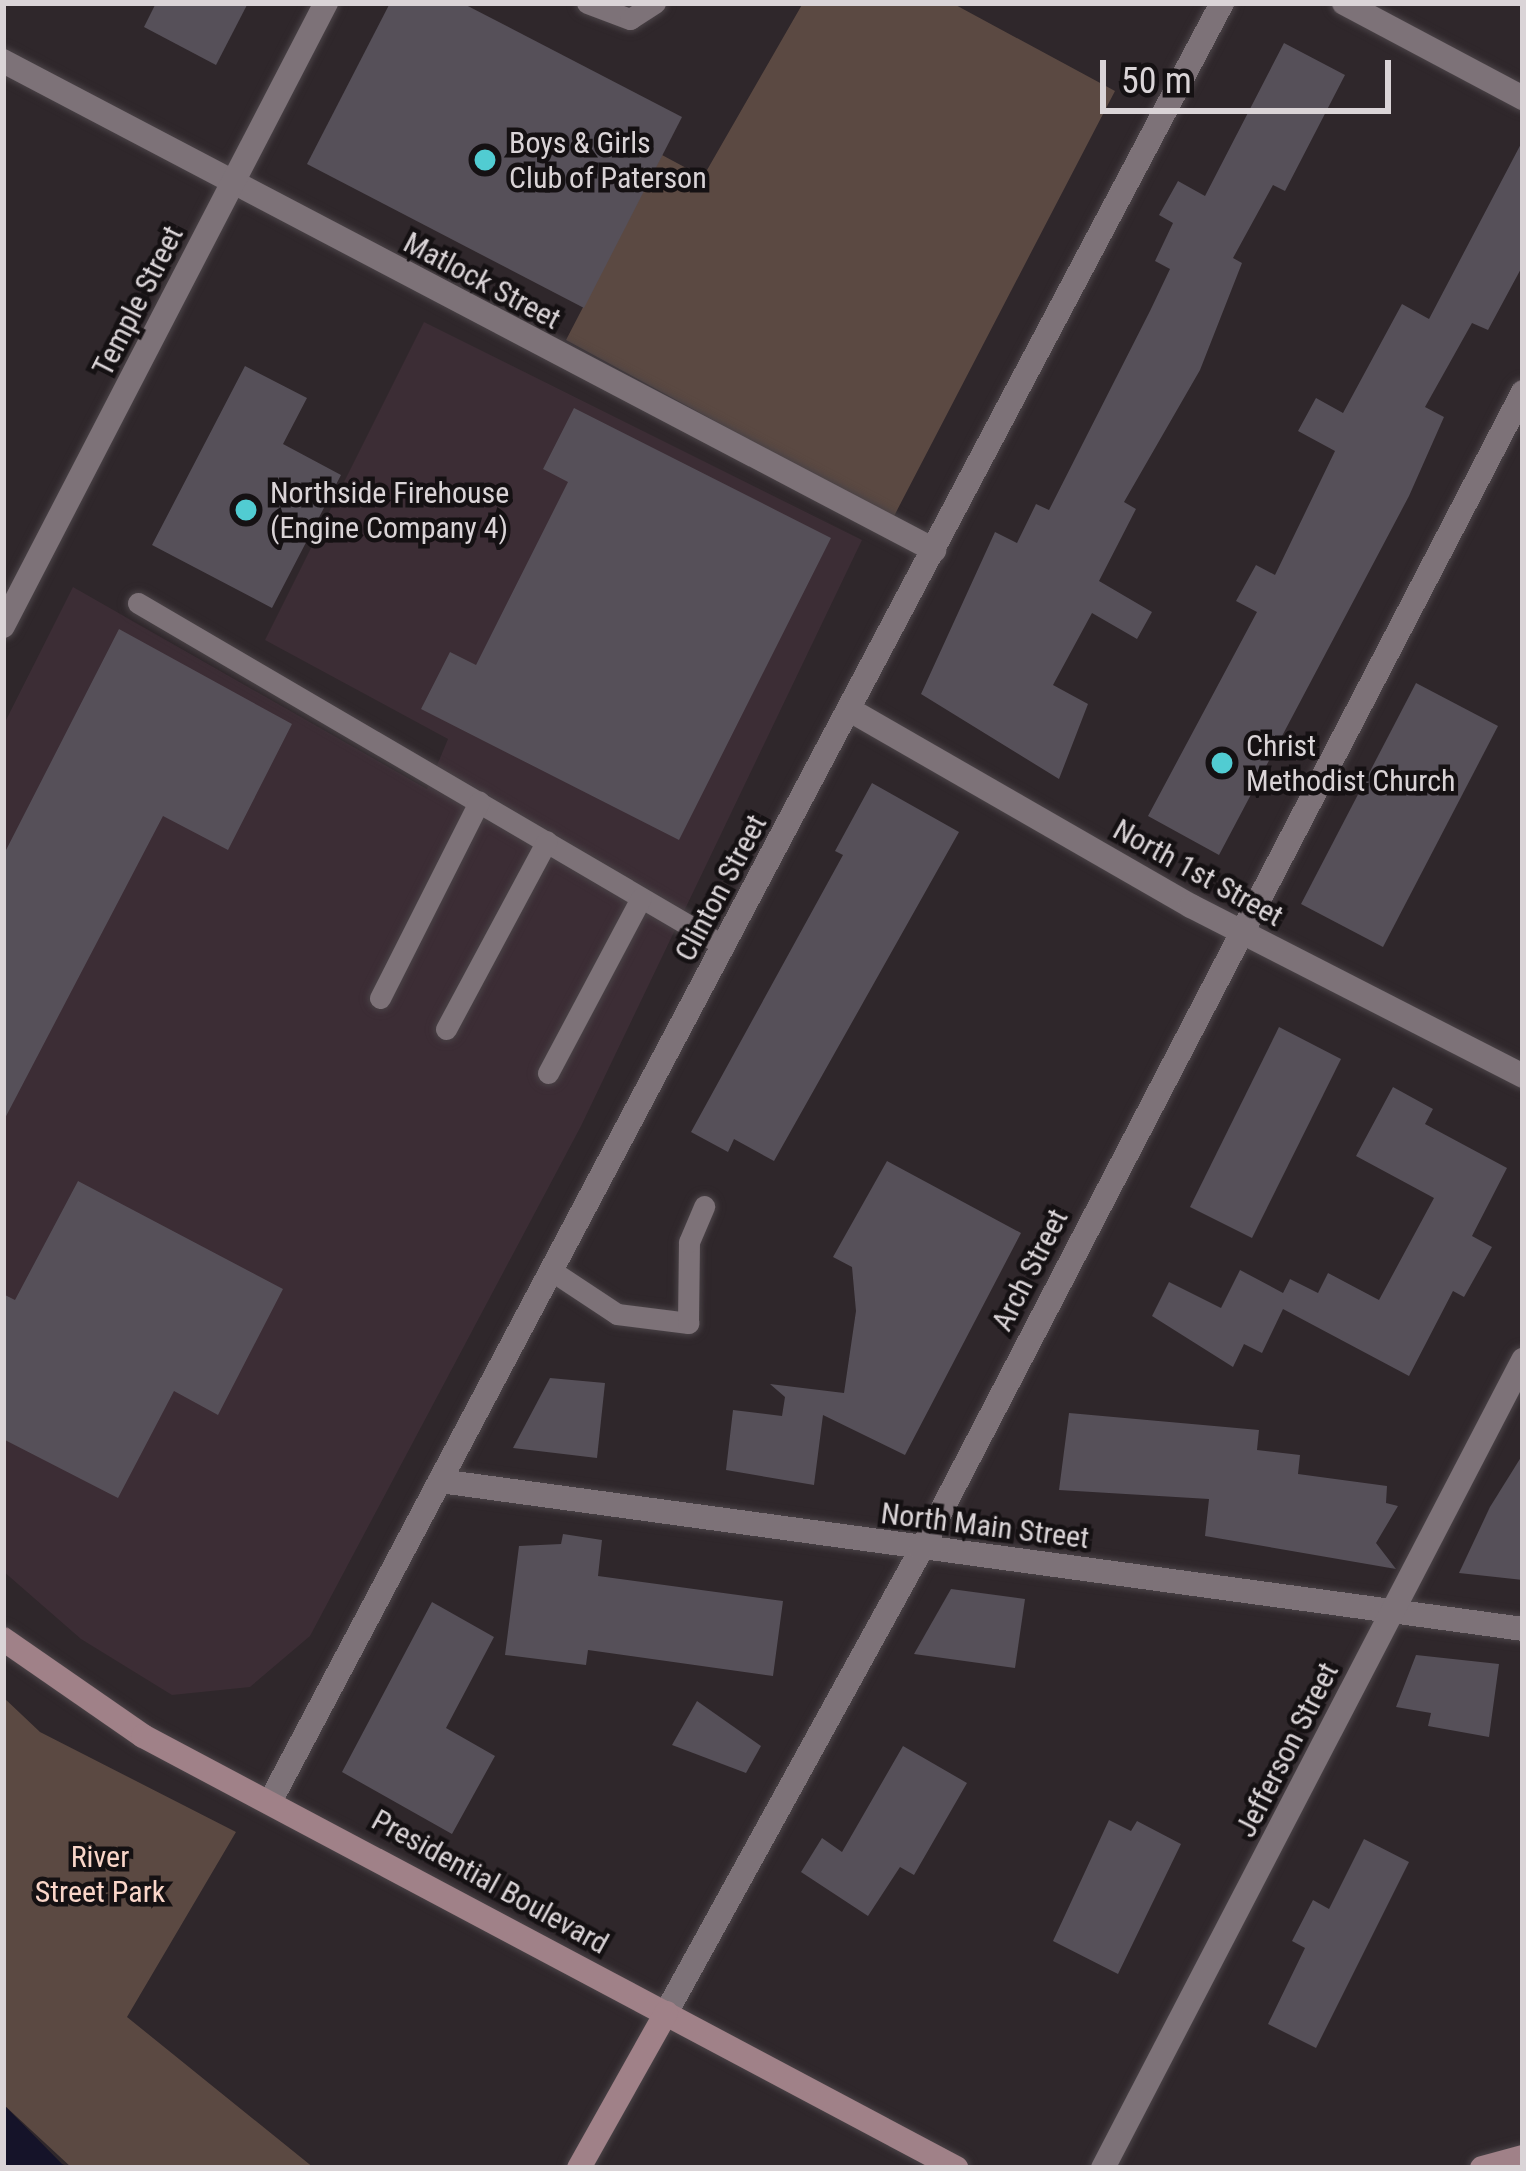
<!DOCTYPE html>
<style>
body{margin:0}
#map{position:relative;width:1526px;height:2171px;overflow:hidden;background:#2f272b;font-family:"Roboto Condensed",sans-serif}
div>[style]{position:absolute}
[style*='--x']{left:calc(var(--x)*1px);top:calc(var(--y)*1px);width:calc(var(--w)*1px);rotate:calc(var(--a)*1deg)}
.built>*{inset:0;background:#3c2d35}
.green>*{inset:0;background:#5b4942}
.water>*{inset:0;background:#151329}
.building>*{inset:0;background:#565059}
.roads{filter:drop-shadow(0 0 3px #4a4347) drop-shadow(0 0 3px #4a4347)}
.lane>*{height:21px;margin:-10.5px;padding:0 10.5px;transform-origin:10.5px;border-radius:10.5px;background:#7d7278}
.street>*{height:24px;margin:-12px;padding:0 12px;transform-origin:12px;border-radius:12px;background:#7d7278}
.secondary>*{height:24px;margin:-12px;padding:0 12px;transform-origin:12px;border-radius:12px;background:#a08188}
.dots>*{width:33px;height:33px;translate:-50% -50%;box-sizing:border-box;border:6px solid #151113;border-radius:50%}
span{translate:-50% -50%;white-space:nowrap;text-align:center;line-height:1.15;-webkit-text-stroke:9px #151113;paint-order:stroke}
.poi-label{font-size:30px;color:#dad4d7}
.left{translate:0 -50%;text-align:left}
.street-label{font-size:30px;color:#dad4d7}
.park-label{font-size:30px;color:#fad6c9}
.frame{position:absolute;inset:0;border:6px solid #dad4d7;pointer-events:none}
.scale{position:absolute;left:1100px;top:60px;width:291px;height:54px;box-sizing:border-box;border:6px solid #dad4d7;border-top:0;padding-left:15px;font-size:36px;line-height:42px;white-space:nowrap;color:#dad4d7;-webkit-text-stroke:9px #151113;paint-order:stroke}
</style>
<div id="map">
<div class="built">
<i style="clip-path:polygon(424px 322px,862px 540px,581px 1126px,310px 1636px,250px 1687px,172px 1695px,81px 1639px,3px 1571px,3px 726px,73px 587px,427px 789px,448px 739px,265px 640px)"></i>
</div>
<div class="green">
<i style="clip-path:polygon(803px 3px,952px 3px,1115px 91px,893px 518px,566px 340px,662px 155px,703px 177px)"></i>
<i style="clip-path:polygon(3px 1697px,40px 1732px,236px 1832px,127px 2017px,314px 2168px,72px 2168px,3px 2104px)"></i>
</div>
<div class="water">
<i style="clip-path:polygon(3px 2104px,62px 2164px,72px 2168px,3px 2168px)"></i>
</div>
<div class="building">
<i style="clip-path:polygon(156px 3px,248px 3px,216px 65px,144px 27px)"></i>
<i style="clip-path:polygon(390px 3px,462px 3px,682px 117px,584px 308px,307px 164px)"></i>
<i style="clip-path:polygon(1284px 43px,1345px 75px,1285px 191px,1273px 185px,1233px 258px,1242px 263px,1200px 370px,1124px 502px,1136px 509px,1099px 581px,1152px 612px,1137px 639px,1092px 613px,1053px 685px,1088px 704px,1059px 779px,921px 694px,995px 532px,1017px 543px,1036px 504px,1049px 510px,1150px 311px,1170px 269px,1155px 261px,1173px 223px,1159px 215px,1178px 181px,1205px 196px)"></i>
<i style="clip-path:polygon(1523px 140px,1523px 265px,1488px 330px,1472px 323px,1425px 407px,1444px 417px,1409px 496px,1219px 855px,1148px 816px,1257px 612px,1236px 601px,1256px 565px,1275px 575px,1335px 451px,1298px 431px,1316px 398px,1343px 413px,1402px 304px,1429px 319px)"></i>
<i style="clip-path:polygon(245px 366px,307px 398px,283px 444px,341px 475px,272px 608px,152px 545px)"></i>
<i style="clip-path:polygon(574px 408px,831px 538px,679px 840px,421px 709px,450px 652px,476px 665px,568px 482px,543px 469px)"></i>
<i style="clip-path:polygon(119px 629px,292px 724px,228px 850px,163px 816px,3px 1122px,3px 856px)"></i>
<i style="clip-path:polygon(1416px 683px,1498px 726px,1383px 947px,1301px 904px)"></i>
<i style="clip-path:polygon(872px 783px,959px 832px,774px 1161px,734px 1139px,728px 1152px,691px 1132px,843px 855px,835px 851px)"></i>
<i style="clip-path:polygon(1279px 1027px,1341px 1059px,1252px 1238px,1190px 1207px)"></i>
<i style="clip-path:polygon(1393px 1087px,1433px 1109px,1425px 1124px,1507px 1168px,1472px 1236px,1492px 1247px,1464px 1297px,1453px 1291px,1409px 1376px,1283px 1309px,1262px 1353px,1244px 1344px,1233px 1367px,1152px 1316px,1169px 1282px,1221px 1308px,1240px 1270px,1283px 1293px,1290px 1279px,1318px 1293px,1328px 1273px,1379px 1300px,1434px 1198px,1356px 1156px)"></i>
<i style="clip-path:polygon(887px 1161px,1021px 1233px,905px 1455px,823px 1415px,814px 1485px,726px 1470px,733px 1410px,782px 1416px,785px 1397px,770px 1384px,844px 1393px,856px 1311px,852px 1267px,833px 1257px)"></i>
<i style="clip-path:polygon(78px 1181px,283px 1289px,218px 1415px,174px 1391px,118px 1498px,3px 1439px,3px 1294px,15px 1300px)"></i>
<i style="clip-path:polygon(550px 1378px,605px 1383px,597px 1458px,513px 1448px)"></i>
<i style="clip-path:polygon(1069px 1413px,1259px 1430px,1257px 1450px,1300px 1455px,1298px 1474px,1387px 1486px,1386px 1503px,1398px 1506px,1376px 1543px,1396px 1569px,1205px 1536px,1209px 1499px,1059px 1490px)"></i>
<i style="clip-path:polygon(1523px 1454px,1523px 1580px,1459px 1573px,1490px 1507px)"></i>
<i style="clip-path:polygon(563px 1534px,602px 1540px,598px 1576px,783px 1601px,773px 1676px,588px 1650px,586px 1665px,505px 1655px,519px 1546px,561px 1544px)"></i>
<i style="clip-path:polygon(951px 1589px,1025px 1599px,1015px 1668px,914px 1654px)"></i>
<i style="clip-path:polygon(432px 1602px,494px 1637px,446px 1728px,495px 1756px,452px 1834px,342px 1772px)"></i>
<i style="clip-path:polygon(1416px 1655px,1499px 1664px,1489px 1737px,1428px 1726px,1431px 1713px,1396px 1707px)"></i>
<i style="clip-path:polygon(697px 1701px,761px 1746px,746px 1773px,672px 1745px)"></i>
<i style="clip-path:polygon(903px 1746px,967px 1783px,914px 1875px,900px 1867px,868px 1916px,801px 1872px,822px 1838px,842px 1852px)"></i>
<i style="clip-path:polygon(1109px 1820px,1131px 1831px,1137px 1821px,1181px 1844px,1118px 1974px,1053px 1941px)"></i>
<i style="clip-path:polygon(1364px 1839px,1409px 1862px,1316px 2048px,1268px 2024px,1305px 1948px,1292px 1941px,1313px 1900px,1329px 1909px)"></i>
</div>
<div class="roads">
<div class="lane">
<i style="--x:587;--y:3;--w:46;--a:20.4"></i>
<i style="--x:630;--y:19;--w:30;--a:-33"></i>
<i style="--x:138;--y:603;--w:679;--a:30.34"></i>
<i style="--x:380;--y:998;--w:220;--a:-63.2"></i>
<i style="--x:446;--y:1029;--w:213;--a:-61.8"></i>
<i style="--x:548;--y:1073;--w:198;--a:-62"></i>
<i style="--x:552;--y:1271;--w:78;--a:33.5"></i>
<i style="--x:617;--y:1314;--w:72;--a:7.2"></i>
<i style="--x:688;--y:1323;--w:81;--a:-89.3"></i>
<i style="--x:689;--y:1242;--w:39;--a:-67"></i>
</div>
<div class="street">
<i style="--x:1344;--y:3;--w:203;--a:28"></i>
<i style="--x:3;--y:61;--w:1052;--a:27.71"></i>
<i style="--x:3;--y:626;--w:702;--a:-62.6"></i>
<i style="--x:850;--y:710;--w:393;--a:29.9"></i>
<i style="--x:1191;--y:906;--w:373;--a:27.1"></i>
<i style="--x:440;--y:1481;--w:1093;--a:7.78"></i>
<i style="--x:271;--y:1800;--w:2033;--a:-62.11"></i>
<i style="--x:666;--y:2013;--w:529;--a:-61.16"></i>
<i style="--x:921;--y:1550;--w:1305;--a:-62.53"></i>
<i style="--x:1103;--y:2168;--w:911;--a:-62.53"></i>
</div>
<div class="secondary">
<i style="--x:3;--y:1639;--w:170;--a:34.7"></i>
<i style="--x:143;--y:1736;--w:921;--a:27.98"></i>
<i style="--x:579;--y:2168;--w:178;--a:-60.7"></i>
<i style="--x:1482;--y:2168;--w:42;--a:-15"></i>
</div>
</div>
<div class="dots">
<i style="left:485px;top:160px;background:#51ccd2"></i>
<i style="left:246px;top:510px;background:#51ccd2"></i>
<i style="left:1222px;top:763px;background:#51ccd2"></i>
</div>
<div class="poi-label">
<span class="left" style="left:509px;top:160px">Boys &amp; Girls<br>Club of Paterson</span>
<span class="left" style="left:270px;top:510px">Northside Firehouse<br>(Engine Company 4)</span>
<span class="left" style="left:1246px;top:763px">Christ<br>Methodist Church</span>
</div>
<div class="street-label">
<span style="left:482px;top:281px;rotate:28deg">Matlock Street</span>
<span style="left:138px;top:301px;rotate:-63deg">Temple Street</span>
<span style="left:1198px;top:873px;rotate:29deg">North 1st Street</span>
<span style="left:721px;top:888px;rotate:-62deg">Clinton Street</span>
<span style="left:1030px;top:1270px;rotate:-63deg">Arch Street</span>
<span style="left:985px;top:1526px;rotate:7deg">North Main Street</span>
<span style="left:1287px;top:1750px;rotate:-63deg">Jefferson Street</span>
<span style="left:490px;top:1882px;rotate:29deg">Presidential Boulevard</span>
</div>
<div class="park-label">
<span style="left:100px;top:1874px">River<br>Street Park</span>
</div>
<div class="frame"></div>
<div class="scale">50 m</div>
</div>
